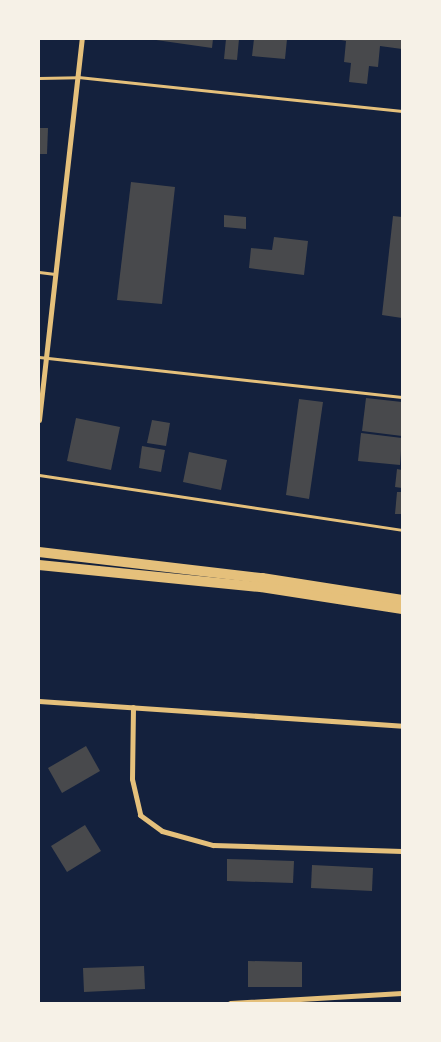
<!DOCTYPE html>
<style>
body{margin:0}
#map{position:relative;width:441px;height:1042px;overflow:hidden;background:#14213d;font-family:Montserrat,sans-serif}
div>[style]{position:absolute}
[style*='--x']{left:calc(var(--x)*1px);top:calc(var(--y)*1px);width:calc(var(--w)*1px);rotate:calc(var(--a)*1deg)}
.building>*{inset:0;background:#48494c}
.service>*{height:3px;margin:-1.5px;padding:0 1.5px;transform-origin:1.5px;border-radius:1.5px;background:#e5c07b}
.minor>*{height:5px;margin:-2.5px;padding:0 2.5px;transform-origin:2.5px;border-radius:2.5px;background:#e5c07b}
.primary>*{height:10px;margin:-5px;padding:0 5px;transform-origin:5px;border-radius:5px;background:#e5c07b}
span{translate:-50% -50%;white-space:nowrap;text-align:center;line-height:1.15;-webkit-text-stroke:4px #f6f1e7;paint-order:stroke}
.frame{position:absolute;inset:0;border:40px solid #f6f1e7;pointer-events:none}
</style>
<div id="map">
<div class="building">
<i style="clip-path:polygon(149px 39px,213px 39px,212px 48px)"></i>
<i style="clip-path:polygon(226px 39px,239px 39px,237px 60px,224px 59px)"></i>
<i style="clip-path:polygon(254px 39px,287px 39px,285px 59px,252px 56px)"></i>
<i style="clip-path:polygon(336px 39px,402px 39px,402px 49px,380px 46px,378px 67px,369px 66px,367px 84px,349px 82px,351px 63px,344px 62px,346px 41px)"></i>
<i style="clip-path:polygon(39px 128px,48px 128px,47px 154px,39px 154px)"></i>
<i style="clip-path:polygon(131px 182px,175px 187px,162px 304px,117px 300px)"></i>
<i style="clip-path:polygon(224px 215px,246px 217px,246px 229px,224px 227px)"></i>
<i style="clip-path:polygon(393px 216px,402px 217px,402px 318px,382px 315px)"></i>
<i style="clip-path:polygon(274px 237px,308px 241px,304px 275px,249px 268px,251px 248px,272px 250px)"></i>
<i style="clip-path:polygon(366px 398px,402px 402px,402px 436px,362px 431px)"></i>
<i style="clip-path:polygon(299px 399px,323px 402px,309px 499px,286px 495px)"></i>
<i style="clip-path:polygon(76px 418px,120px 427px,111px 470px,67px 461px)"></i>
<i style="clip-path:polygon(152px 420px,170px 423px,166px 446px,147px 443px)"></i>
<i style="clip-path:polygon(361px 433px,402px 438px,400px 465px,358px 461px)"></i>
<i style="clip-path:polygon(142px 446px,165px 450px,161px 472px,139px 468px)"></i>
<i style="clip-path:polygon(189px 452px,227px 460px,221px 490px,183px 482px)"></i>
<i style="clip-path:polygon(397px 469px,402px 470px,402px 488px,395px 487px)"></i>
<i style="clip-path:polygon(397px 492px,402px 492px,402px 514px,395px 514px)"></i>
<i style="clip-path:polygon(86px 746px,100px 771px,62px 793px,48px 768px)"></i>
<i style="clip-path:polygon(85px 825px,101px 851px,67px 872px,51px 846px)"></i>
<i style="clip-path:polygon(227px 859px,294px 861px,293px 883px,227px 881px)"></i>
<i style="clip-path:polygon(312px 865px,373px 868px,372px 891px,311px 888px)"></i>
<i style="clip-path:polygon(248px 961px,302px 962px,302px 987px,248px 987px)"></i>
<i style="clip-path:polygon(144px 966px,145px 989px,84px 992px,83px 968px)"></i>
</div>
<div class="service">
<i style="--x:39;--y:78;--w:39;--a:-1"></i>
<i style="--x:78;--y:77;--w:326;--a:6"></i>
<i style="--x:39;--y:272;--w:16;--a:7"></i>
<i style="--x:39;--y:357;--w:365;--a:6.3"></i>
<i style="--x:39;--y:475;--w:367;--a:8.6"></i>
</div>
<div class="minor">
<i style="--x:39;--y:420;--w:383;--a:-83.6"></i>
<i style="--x:39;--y:701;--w:364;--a:3.9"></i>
<i style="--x:133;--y:707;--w:72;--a:90.8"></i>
<i style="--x:132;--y:779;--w:37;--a:77"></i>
<i style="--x:140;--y:815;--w:27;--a:36"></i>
<i style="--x:162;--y:831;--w:53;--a:15.4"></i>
<i style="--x:213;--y:845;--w:189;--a:1.8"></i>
<i style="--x:230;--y:1003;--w:172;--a:-3.3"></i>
</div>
<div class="primary">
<i style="--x:39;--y:552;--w:225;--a:6.7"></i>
<i style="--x:262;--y:578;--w:142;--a:8.9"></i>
<i style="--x:39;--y:565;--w:223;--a:5.7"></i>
<i style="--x:261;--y:587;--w:143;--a:8.9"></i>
</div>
<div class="frame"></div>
</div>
